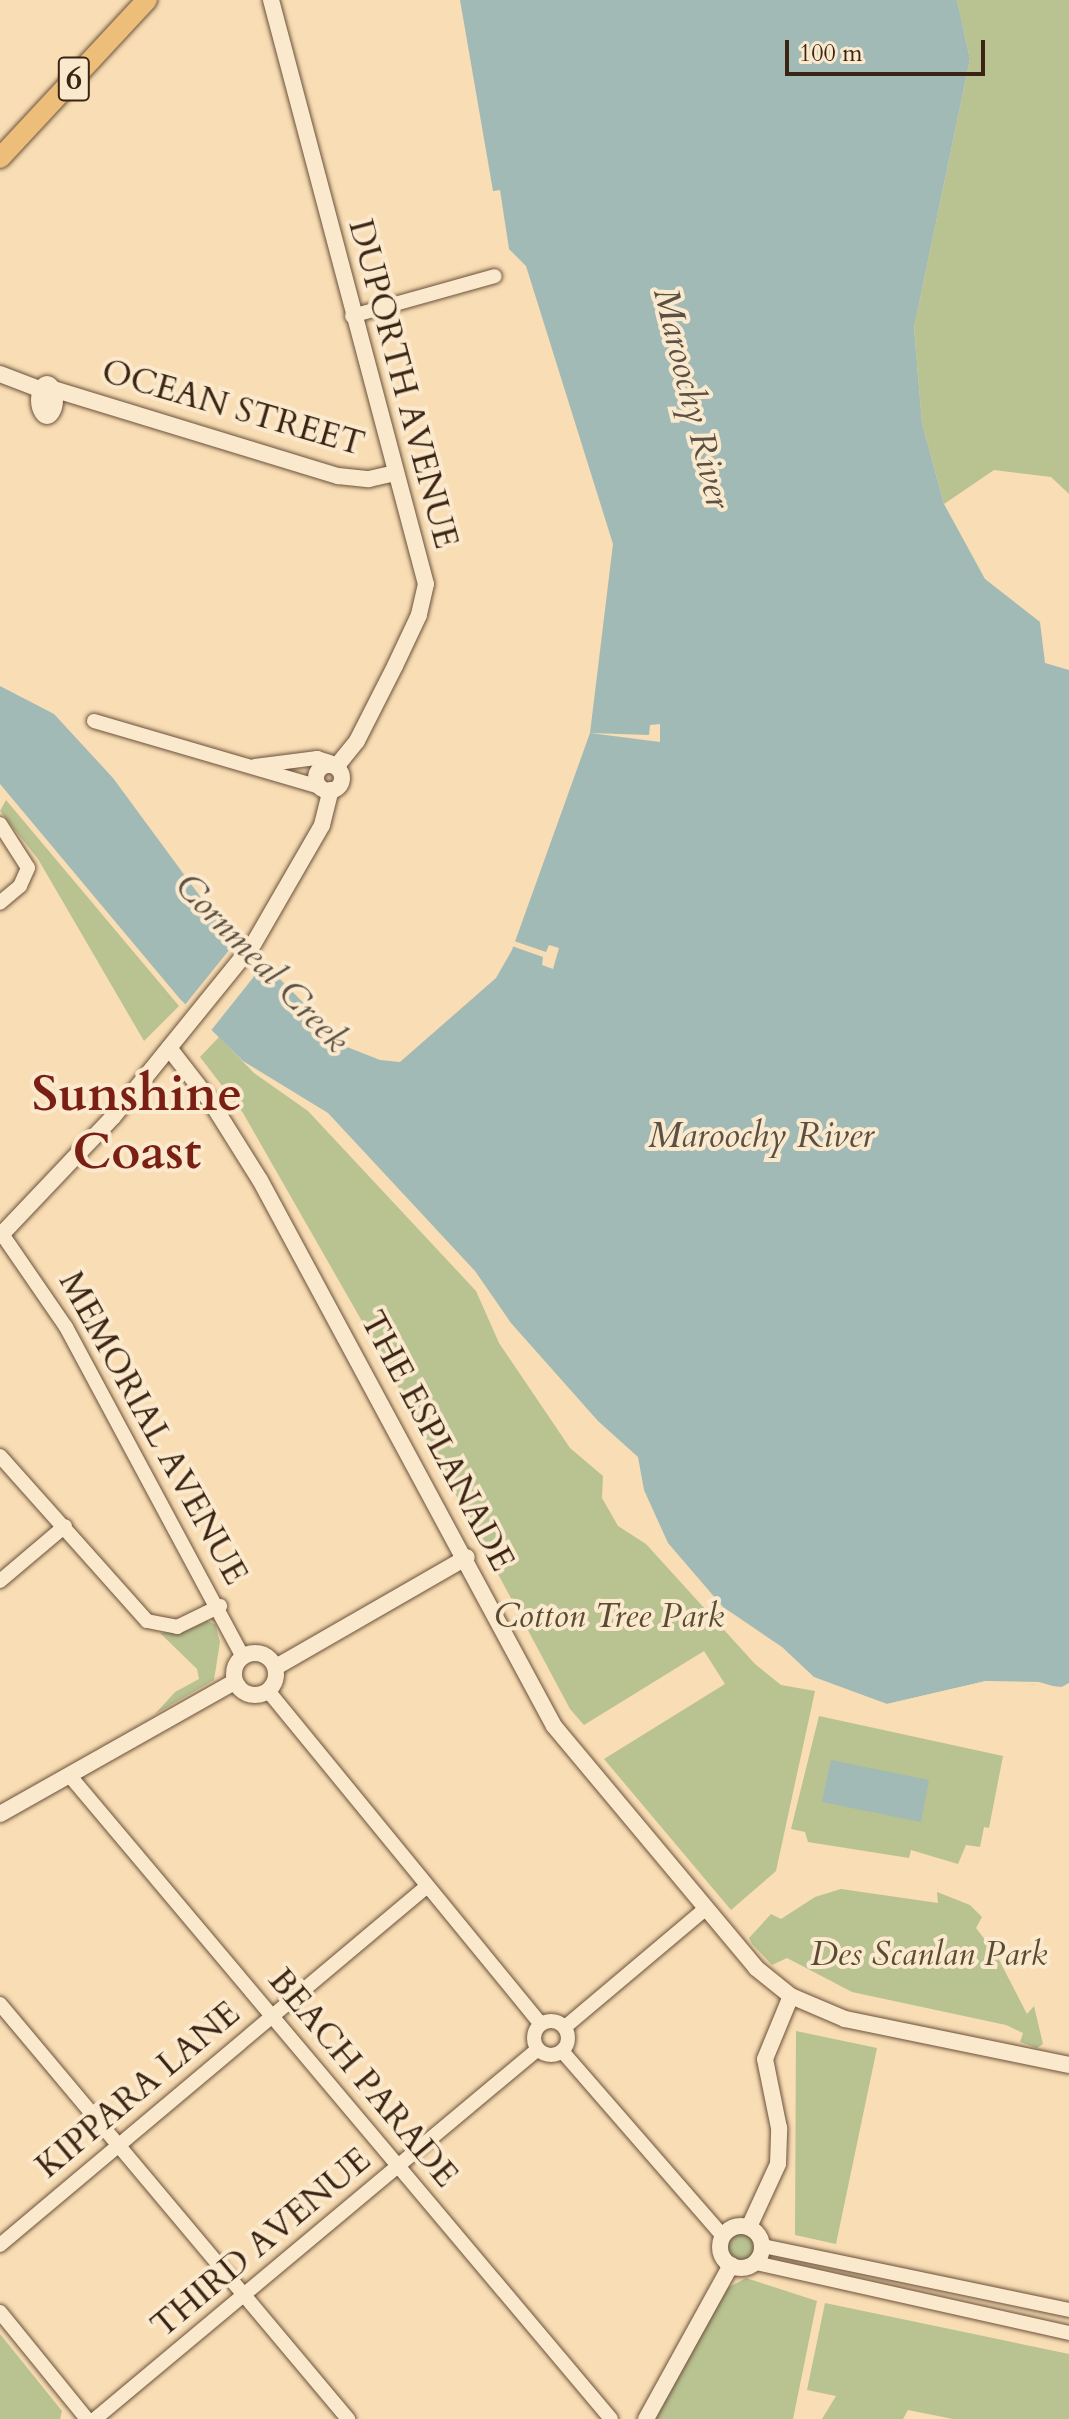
<!DOCTYPE html>
<style>
body{margin:0}
#map{position:relative;width:1069px;height:2419px;overflow:hidden;background:#f9ddb4;font-family:Cardo,serif}
div>[style]{position:absolute}
[style*='--x']{left:calc(var(--x)*1px);top:calc(var(--y)*1px);width:calc(var(--w)*1px);rotate:calc(var(--a)*1deg)}
.green>*{inset:0;background:#b9c291}
.round{border-radius:50%}
.water>*{inset:0;background:#a1bab6}
.pier>*{inset:0;background:#f9ddb4}
.roads{filter:drop-shadow(0 0 2px #6a523b) drop-shadow(0 0 2px #6a523b)}
.minor>*{height:14px;margin:-7px;padding:0 7px;transform-origin:7px;border-radius:7px;background:#fbe9ce}
.minor>.ring{margin:-7px;padding:0;box-sizing:content-box;background:none;border:14px solid #fbe9ce;border-radius:50%}
.tertiary>*{height:16px;margin:-8px;padding:0 8px;transform-origin:8px;border-radius:8px;background:#fbe9ce}
.tertiary>.ring{margin:-8px;padding:0;box-sizing:content-box;background:none;border:16px solid #fbe9ce;border-radius:50%}
.primary>*{height:20px;margin:-10px;padding:0 10px;transform-origin:10px;border-radius:10px;background:#ecbe7a}
span{translate:-50% -50%;white-space:nowrap;text-align:center;line-height:1.15;-webkit-text-stroke:8px #fbe9ce;paint-order:stroke}
.shield-label span{padding:2px 6px;background:#fbe9ce;border:2px solid;border-radius:6px;-webkit-text-stroke-width:0}
.shield-label{font-size:32px;color:#3b2413;font-weight:700}
.street-label{font-size:34px;color:#3b2413}
.park-label{font-size:34px;color:#5a4c32;font-style:italic}
.water-label{font-size:36px;color:#5a5144;font-style:italic}
.town-label{font-size:50px;color:#7a1f14;font-weight:700}
.scale{position:absolute;left:785px;top:40px;width:200px;height:36px;box-sizing:border-box;border:4px solid #3b2413;border-top:0;padding-left:10px;font-size:24px;line-height:28px;white-space:nowrap;color:#3b2413;-webkit-text-stroke:6px #fbe9ce;paint-order:stroke}
</style>
<div id="map">
<div class="green">
<i style="clip-path:polygon(957px 0,1069px 0,1069px 494px,1051px 477px,994px 470px,944px 504px,922px 423px,914px 328px,970px 59px)"></i>
<i style="clip-path:polygon(6px 800px,179px 1006px,144px 1041px,38px 859px,0 811px)"></i>
<i style="clip-path:polygon(219px 1037px,254px 1073px,308px 1111px,476px 1291px,499px 1343px,570px 1448px,603px 1476px,602px 1498px,618px 1526px,646px 1544px,755px 1664px,781px 1685px,815px 1691px,776px 1871px,731px 1910px,604px 1759px,725px 1684px,704px 1651px,584px 1725px,570px 1709px,379px 1351px,243px 1113px,200px 1057px)"></i>
<i style="clip-path:polygon(207px 1621px,215px 1624px,220px 1642px,214px 1680px,155px 1714px,175px 1692px,199px 1679px,197px 1669px,160px 1633px,183px 1632px)"></i>
<i style="clip-path:polygon(819px 1716px,1003px 1756px,989px 1828px,984px 1827px,980px 1847px,966px 1845px,958px 1864px,911px 1850px,909px 1858px,808px 1842px,805px 1832px,791px 1829px)"></i>
<i style="clip-path:polygon(841px 1889px,938px 1903px,937px 1892px,970px 1905px,982px 1917px,976px 1928px,996px 1954px,1027px 2014px,1034px 2006px,1043px 2044px,1037px 2048px,1020px 2042px,1023px 2033px,1006px 2025px,852px 1992px,787px 1958px,772px 1965px,752px 1944px,749px 1938px,771px 1914px,781px 1919px,815px 1897px)"></i>
<i style="clip-path:polygon(796px 2031px,877px 2048px,836px 2244px,795px 2235px)"></i>
<i class="round" style="left:726px;top:2232px;width:30px;height:30px"></i>
<i style="clip-path:polygon(746px 2278px,817px 2301px,793px 2419px,654px 2419px,724px 2290px)"></i>
<i style="clip-path:polygon(825px 2303px,1069px 2354px,1069px 2419px,953px 2419px,908px 2410px,903px 2419px,822px 2419px,836px 2396px,807px 2390px)"></i>
<i style="clip-path:polygon(0 2334px,62px 2411px,60px 2419px,0 2419px)"></i>
</div>
<div class="water">
<i style="clip-path:polygon(460px 0,957px 0,970px 59px,914px 328px,922px 423px,944px 504px,985px 579px,1040px 622px,1045px 663px,1069px 670px,1069px 1683px,1063px 1687px,986px 1681px,887px 1704px,814px 1677px,782px 1647px,723px 1607px,668px 1543px,644px 1490px,638px 1457px,598px 1421px,511px 1323px,475px 1271px,328px 1113px,243px 1061px,180px 999px,0 784px,0 686px,54px 714px,113px 778px,205px 903px,347px 1047px,380px 1060px,400px 1062px,496px 978px,512px 950px,590px 733px,613px 544px,526px 266px,509px 249px,500px 190px,493px 191px)"></i>
<i style="clip-path:polygon(831px 1760px,929px 1780px,921px 1822px,822px 1802px)"></i>
</div>
<div class="pier">
<i style="clip-path:polygon(660px 724px,660px 742px,590px 733px,649px 735px,650px 725px)"></i>
<i style="clip-path:polygon(511px 940px,546px 952px,549px 945px,559px 948px,553px 969px,542px 965px,543px 957px,509px 945px)"></i>
<i style="clip-path:polygon(234px 944px,260px 969px,209px 1033px,184px 1006px)"></i>
<i style="clip-path:polygon(808px 1676px,887px 1704px,986px 1681px,1039px 1682px,1060px 1688px,1069px 1683px,1069px 1688px,1060px 1692px,1038px 1685px,996px 1683px,887px 1708px)"></i>
</div>
<div class="roads">
<div class="minor">
<i style="--x:352;--y:316;--w:148;--a:-15.6"></i>
<i style="--x:94;--y:721;--w:232;--a:16.3"></i>
<i style="--x:255;--y:766;--w:63;--a:-7.4"></i>
<i style="--x:317;--y:758;--w:14;--a:17"></i>
<i style="--x:0;--y:824;--w:52;--a:57.5"></i>
<i style="--x:28;--y:868;--w:20;--a:114"></i>
<i style="--x:20;--y:886;--w:26;--a:140"></i>
<i style="--x:2;--y:1234;--w:113;--a:55.5"></i>
<i style="--x:66;--y:1327;--w:374;--a:61.8"></i>
<i style="--x:0;--y:1456;--w:221;--a:48.3"></i>
<i style="--x:147;--y:1621;--w:31;--a:11"></i>
<i style="--x:177;--y:1627;--w:48;--a:-26"></i>
<i style="--x:0;--y:1581;--w:85;--a:-40.2"></i>
<i style="--x:269;--y:1692;--w:429;--a:50.7"></i>
<i style="--x:70;--y:1776;--w:840;--a:49.92"></i>
<i style="--x:0;--y:2004;--w:542;--a:50.02"></i>
<i class="ring" style="left:534px;top:2021px;width:20px;height:20px"></i>
<i style="--x:565;--y:2027;--w:183;--a:-40.1"></i>
<i style="--x:562;--y:2051;--w:245;--a:49"></i>
<i style="--x:0;--y:2245;--w:556;--a:-40.04"></i>
<i style="--x:763;--y:2246;--w:313;--a:11.8"></i>
<i style="--x:756;--y:2263;--w:321;--a:12.6"></i>
<i style="--x:0;--y:2312;--w:138;--a:50.9"></i>
<i style="--x:95;--y:2419;--w:577;--a:-39.87"></i>
</div>
<div class="tertiary">
<i style="--x:271;--y:0;--w:604;--a:75.14"></i>
<i style="--x:426;--y:584;--w:32;--a:103"></i>
<i style="--x:419;--y:615;--w:56;--a:115.2"></i>
<i style="--x:395;--y:666;--w:84;--a:116.9"></i>
<i style="--x:357;--y:741;--w:33;--a:129"></i>
<i style="--x:0;--y:374;--w:42;--a:21"></i>
<i class="ring" style="left:39px;top:384px;width:-2px;height:-2px"></i>
<i style="--x:53;--y:389;--w:298;--a:17"></i>
<i style="--x:338;--y:476;--w:31;--a:6"></i>
<i style="--x:369;--y:479;--w:27;--a:-13"></i>
<i class="ring" style="left:316px;top:765px;width:10px;height:10px"></i>
<i style="--x:169;--y:1048;--w:68;--a:52.1"></i>
<i style="--x:211;--y:1102;--w:92;--a:57.9"></i>
<i style="--x:260;--y:1180;--w:620;--a:61.7"></i>
<i style="--x:554;--y:1726;--w:315;--a:50.1"></i>
<i style="--x:756;--y:1968;--w:45;--a:38.7"></i>
<i style="--x:791;--y:1996;--w:59;--a:23.1"></i>
<i style="--x:845;--y:2019;--w:229;--a:11.6"></i>
<i style="--x:0;--y:1236;--w:164;--a:-46.5"></i>
<i style="--x:113;--y:1117;--w:224;--a:-51"></i>
<i style="--x:254;--y:943;--w:136;--a:-60"></i>
<i style="--x:322;--y:825;--w:36;--a:-76"></i>
<i class="ring" style="left:234px;top:1653px;width:26px;height:26px"></i>
<i style="--x:276;--y:1667;--w:220;--a:-29.9"></i>
<i style="--x:0;--y:1814;--w:269;--a:-29.4"></i>
<i class="ring" style="left:720px;top:2226px;width:26px;height:26px"></i>
<i style="--x:749;--y:2227;--w:69;--a:-65.3"></i>
<i style="--x:778;--y:2164;--w:36;--a:-88"></i>
<i style="--x:779;--y:2128;--w:70;--a:-101.5"></i>
<i style="--x:765;--y:2059;--w:68;--a:-67.6"></i>
<i style="--x:646;--y:2419;--w:176;--a:-61.1"></i>
</div>
<div class="primary">
<i style="--x:0;--y:158;--w:216;--a:-47.1"></i>
</div>
</div>
<div class="shield-label">
<span style="left:74px;top:79px">6</span>
</div>
<div class="street-label">
<span style="left:403px;top:384px;rotate:75deg">DUPORTH AVENUE</span>
<span style="left:233px;top:408px;rotate:16deg">OCEAN STREET</span>
<span style="left:153px;top:1428px;rotate:61deg">MEMORIAL AVENUE</span>
<span style="left:437px;top:1441px;rotate:62deg">THE ESPLANADE</span>
<span style="left:363px;top:2078px;rotate:50deg">BEACH PARADE</span>
<span style="left:138px;top:2090px;rotate:-40deg">KIPPARA LANE</span>
<span style="left:261px;top:2243px;rotate:-40deg">THIRD AVENUE</span>
</div>
<div class="park-label">
<span style="left:609px;top:1617px">Cotton Tree Park</span>
<span style="left:929px;top:1955px">Des Scanlan Park</span>
</div>
<div class="water-label">
<span style="left:692px;top:398px;rotate:76deg">Maroochy River</span>
<span style="left:262px;top:963px;rotate:46deg">Cornmeal Creek</span>
<span style="left:761px;top:1136px">Maroochy River</span>
</div>
<div class="town-label">
<span style="left:137px;top:1123px">Sunshine<br>Coast</span>
</div>
<div class="scale">100 m</div>
</div>
